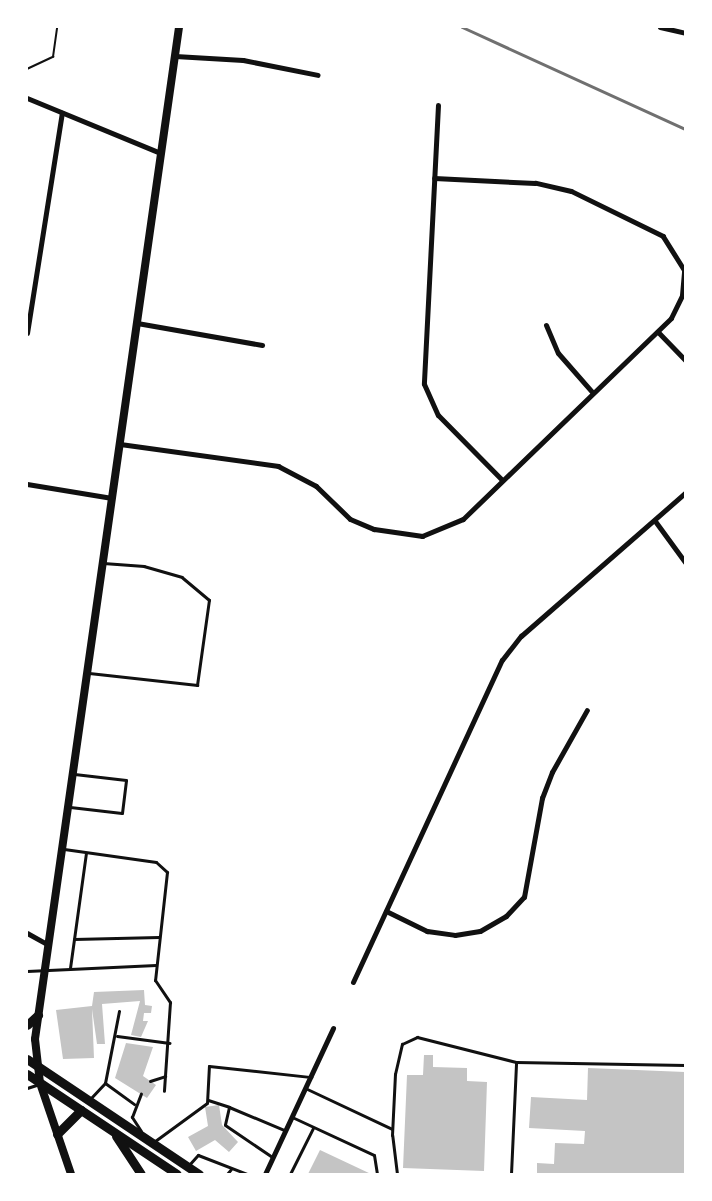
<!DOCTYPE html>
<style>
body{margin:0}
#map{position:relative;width:712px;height:1201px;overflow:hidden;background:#fff;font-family:Merriweather,serif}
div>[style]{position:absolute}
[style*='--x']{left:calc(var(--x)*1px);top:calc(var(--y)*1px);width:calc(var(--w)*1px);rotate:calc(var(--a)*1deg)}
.building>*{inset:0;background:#c4c4c4}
.path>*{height:1.5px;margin:-0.75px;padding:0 0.75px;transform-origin:0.75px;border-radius:0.75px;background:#111}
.service>*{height:3px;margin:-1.5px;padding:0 1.5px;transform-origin:1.5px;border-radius:1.5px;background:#111}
.minor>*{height:5px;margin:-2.5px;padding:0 2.5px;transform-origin:2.5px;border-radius:2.5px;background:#111}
.secondary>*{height:8px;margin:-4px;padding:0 4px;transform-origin:4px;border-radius:4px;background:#111}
.trunk>*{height:9px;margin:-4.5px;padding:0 4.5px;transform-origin:4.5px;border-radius:4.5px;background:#111}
.rail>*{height:3px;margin:-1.5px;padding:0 1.5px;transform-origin:1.5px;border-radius:1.5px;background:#707070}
span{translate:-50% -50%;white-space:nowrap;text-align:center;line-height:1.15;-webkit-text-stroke:4.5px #fff;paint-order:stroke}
.frame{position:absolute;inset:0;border:28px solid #fff;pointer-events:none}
</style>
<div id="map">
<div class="building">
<i style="clip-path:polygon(144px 990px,145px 1005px,152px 1006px,151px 1013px,144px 1013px,143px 1021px,148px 1021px,141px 1037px,131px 1035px,140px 1001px,102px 1004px,105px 1044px,97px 1044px,92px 1009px,94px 1058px,63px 1059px,56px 1010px,92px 1006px,94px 992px)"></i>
<i style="clip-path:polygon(126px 1043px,153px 1047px,143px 1076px,156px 1085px,147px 1098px,115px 1078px)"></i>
<i style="clip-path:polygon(424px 1055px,433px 1055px,433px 1067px,467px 1068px,467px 1081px,487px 1082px,484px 1171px,403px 1168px,407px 1075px,423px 1075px)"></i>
<i style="clip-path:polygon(588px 1068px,685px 1072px,685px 1174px,537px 1174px,537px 1163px,554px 1164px,555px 1143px,584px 1144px,585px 1131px,529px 1128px,531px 1097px,587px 1100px)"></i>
<i style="clip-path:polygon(219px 1105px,222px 1125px,238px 1142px,229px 1152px,215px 1140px,196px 1151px,188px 1137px,208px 1126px,205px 1107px)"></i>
<i style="clip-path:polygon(320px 1150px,371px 1174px,308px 1174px)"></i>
</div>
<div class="path">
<i style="--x:27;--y:69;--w:29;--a:-25"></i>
<i style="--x:53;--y:57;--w:30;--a:-82"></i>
</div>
<div class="service">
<i style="--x:89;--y:673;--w:109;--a:6.3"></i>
<i style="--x:197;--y:685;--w:86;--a:-82"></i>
<i style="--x:209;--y:600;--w:35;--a:-140"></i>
<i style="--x:182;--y:577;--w:40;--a:-164"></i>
<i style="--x:144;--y:566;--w:41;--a:-175.8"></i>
<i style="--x:70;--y:807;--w:52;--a:6.6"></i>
<i style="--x:122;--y:813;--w:33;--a:-83"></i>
<i style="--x:126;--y:780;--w:52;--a:-173.4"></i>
<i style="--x:64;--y:849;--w:93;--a:8"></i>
<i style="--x:156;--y:862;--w:15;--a:42"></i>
<i style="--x:167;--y:872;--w:109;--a:96.3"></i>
<i style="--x:155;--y:980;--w:27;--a:56"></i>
<i style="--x:170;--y:1002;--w:89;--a:93.9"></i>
<i style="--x:74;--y:939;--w:85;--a:-1.3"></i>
<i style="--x:70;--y:968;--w:116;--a:-82.1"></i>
<i style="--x:27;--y:971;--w:129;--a:-2.7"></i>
<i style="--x:119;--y:1011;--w:73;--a:101"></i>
<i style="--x:105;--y:1083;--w:36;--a:36"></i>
<i style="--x:117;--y:1036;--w:53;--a:7.5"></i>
<i style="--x:150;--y:1081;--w:16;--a:-18"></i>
<i style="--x:27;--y:1088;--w:13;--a:-18"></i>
<i style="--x:305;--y:1088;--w:96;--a:25.2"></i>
<i style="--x:90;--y:1099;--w:22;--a:-47"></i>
<i style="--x:208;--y:1100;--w:22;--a:18"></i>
<i style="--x:229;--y:1107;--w:18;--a:103"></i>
<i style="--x:225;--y:1125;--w:57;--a:34.2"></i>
<i style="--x:229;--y:1107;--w:60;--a:22.7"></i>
<i style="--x:292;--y:1117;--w:90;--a:24.9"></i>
<i style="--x:374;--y:1155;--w:19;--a:81"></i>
<i style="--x:141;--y:1131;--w:17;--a:-123"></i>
<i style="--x:132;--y:1117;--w:25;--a:-69"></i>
<i style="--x:155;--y:1141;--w:64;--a:-36.2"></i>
<i style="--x:207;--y:1103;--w:37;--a:-87"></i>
<i style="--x:209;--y:1066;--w:103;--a:6.2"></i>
<i style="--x:188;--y:1166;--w:15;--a:-48"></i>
<i style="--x:198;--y:1155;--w:53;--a:21.2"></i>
<i style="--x:227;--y:1174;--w:6;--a:-51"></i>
<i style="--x:290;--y:1174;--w:51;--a:-63.4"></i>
<i style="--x:397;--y:1174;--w:39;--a:-97"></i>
<i style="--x:392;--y:1135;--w:61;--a:-87.2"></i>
<i style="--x:395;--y:1074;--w:31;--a:-77"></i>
<i style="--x:402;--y:1044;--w:17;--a:-25"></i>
<i style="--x:417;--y:1037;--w:102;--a:14.2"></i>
<i style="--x:516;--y:1062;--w:169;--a:1"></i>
<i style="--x:511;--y:1174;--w:112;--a:-87.4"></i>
</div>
<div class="minor">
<i style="--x:660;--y:27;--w:26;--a:13"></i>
<i style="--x:175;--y:56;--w:68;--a:3.4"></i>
<i style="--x:243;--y:60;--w:76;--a:11.3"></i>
<i style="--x:27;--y:98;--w:142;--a:22.4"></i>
<i style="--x:438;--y:105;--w:279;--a:92.9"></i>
<i style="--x:424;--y:384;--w:34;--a:66"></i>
<i style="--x:438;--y:415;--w:91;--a:45.4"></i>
<i style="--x:137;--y:323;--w:127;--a:10"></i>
<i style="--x:546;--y:325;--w:30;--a:67"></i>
<i style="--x:558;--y:353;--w:53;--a:48.8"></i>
<i style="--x:658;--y:332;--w:39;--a:46"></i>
<i style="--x:27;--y:333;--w:223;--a:-81"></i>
<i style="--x:120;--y:444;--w:160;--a:7.9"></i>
<i style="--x:278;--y:466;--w:43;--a:27.8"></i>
<i style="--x:316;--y:486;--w:47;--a:44.1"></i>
<i style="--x:350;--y:519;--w:26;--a:23"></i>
<i style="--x:374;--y:529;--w:49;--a:8.3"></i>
<i style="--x:422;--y:536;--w:44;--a:-22.5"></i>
<i style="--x:463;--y:519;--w:289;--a:-44"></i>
<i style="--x:671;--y:318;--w:25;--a:-64"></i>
<i style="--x:682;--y:295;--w:25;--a:-85"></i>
<i style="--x:684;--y:270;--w:40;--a:-122"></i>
<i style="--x:663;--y:236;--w:102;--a:-153.9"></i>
<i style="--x:571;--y:191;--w:37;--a:-167"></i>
<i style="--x:535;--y:183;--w:101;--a:-177.2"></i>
<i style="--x:27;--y:484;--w:86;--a:9.4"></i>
<i style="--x:655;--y:521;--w:51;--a:53.8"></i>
<i style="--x:386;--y:911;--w:46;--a:26"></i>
<i style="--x:427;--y:931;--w:28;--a:8"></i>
<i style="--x:455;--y:935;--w:25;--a:-9"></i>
<i style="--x:480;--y:931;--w:30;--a:-30"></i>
<i style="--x:506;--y:916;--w:26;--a:-47"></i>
<i style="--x:524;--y:897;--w:101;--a:-79.7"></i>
<i style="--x:542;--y:798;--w:28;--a:-69"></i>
<i style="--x:552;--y:772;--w:71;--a:-60.6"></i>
<i style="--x:27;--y:933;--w:25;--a:29"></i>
<i style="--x:353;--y:982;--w:355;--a:-65.2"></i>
<i style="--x:502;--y:660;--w:31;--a:-52"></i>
<i style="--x:521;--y:636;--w:218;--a:-41.1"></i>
<i style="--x:265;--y:1174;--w:161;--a:-65"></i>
</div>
<div class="secondary">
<i style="--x:71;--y:1174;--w:96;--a:-108.8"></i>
<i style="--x:40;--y:1083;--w:44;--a:-96.5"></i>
<i style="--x:35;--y:1039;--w:1022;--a:-81.9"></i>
</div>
<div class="trunk">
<i style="--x:27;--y:1025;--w:15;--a:-42"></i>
<i style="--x:27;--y:1059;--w:207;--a:33.8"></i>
<i style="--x:27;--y:1074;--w:180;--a:33.7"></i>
<i style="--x:57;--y:1134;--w:34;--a:-45"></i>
<i style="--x:116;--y:1136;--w:45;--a:56.7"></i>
</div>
<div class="rail">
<i style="--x:462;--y:27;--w:245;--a:24.6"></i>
</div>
<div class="frame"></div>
</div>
